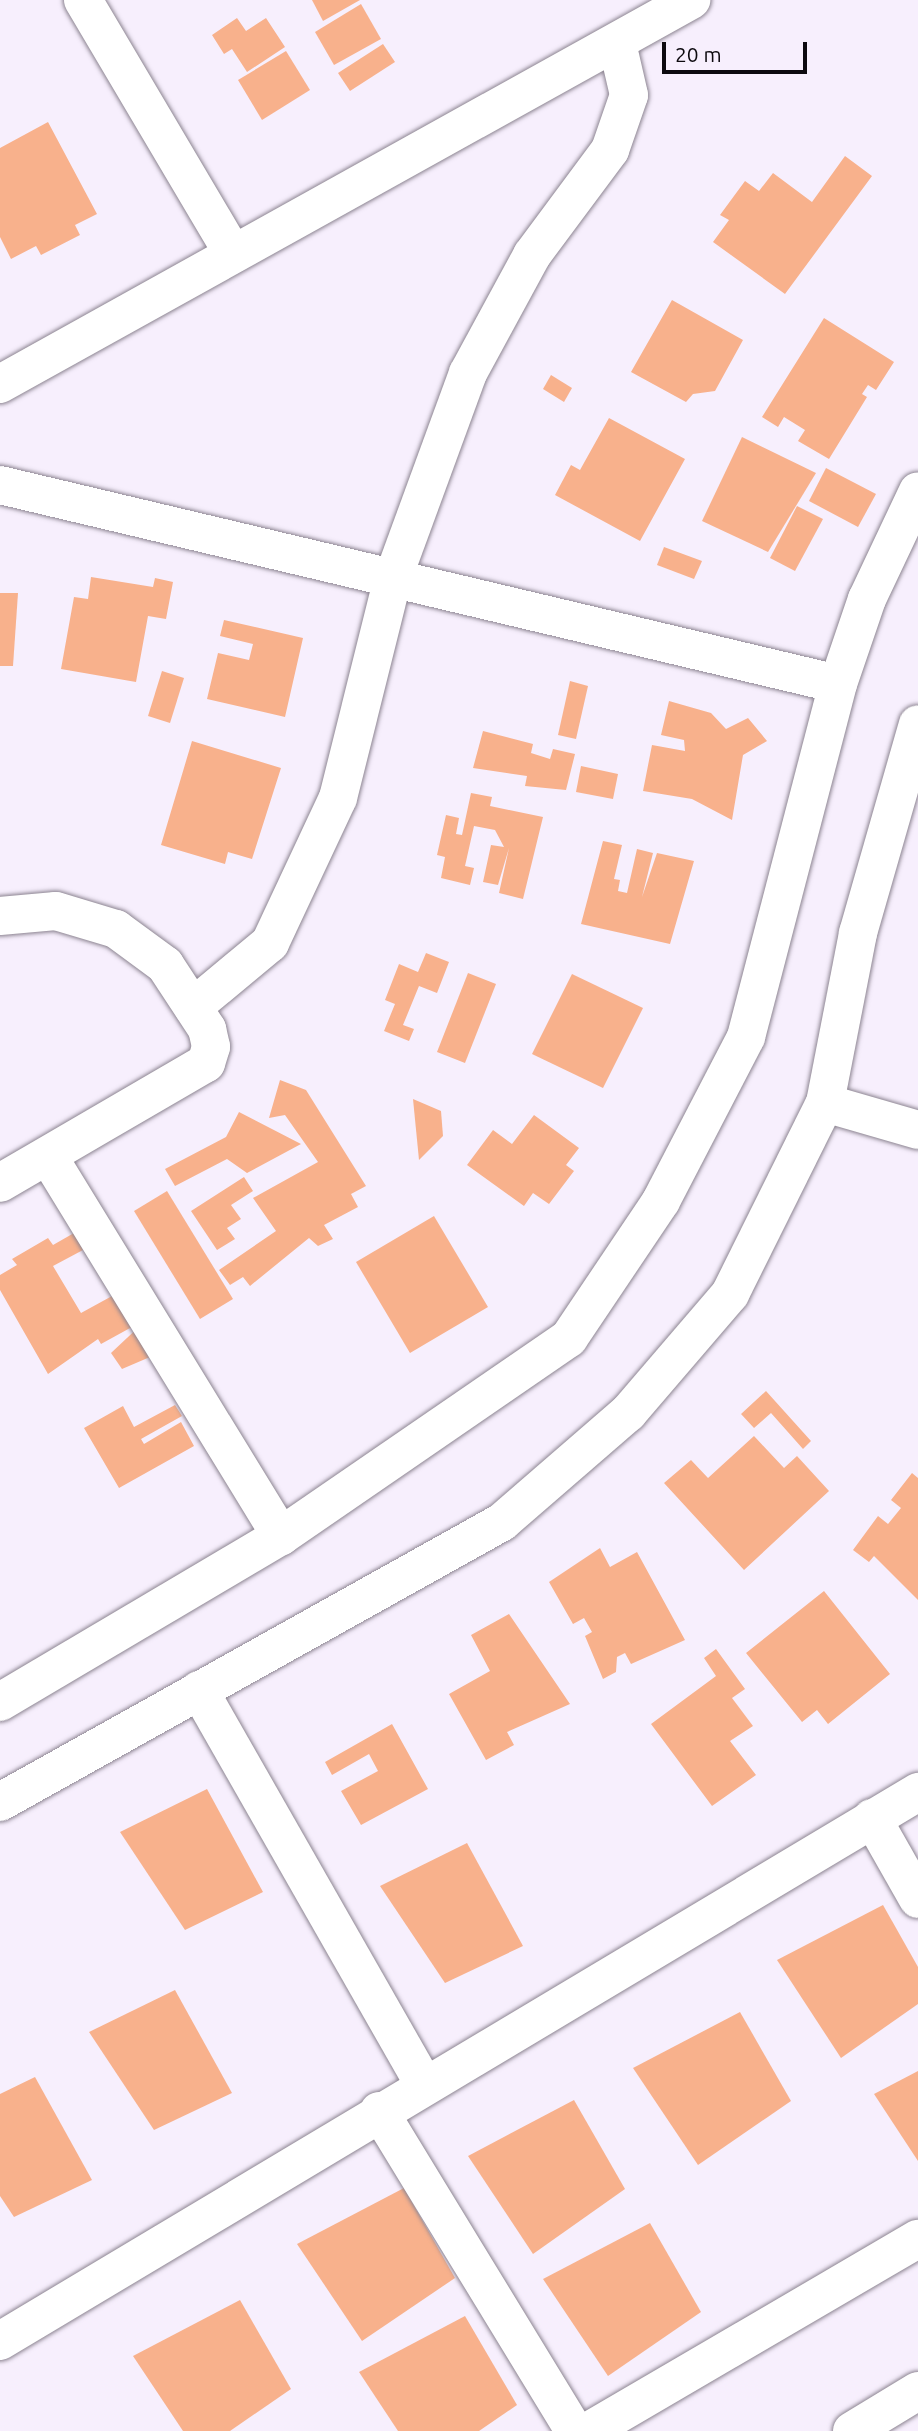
<!DOCTYPE html>
<style>
body{margin:0}
#map{position:relative;width:918px;height:2431px;overflow:hidden;background:#f7effd;font-family:Ubuntu,sans-serif}
div>[style]{position:absolute}
[style*='--x']{left:calc(var(--x)*1px);top:calc(var(--y)*1px);width:calc(var(--w)*1px);rotate:calc(var(--a)*1deg)}
.building>*{inset:0;background:#f8b18c}
.roads{filter:drop-shadow(0 0 2px #8c8491) drop-shadow(0 0 2px #8c8491)}
.minor>*{height:38px;margin:-19px;padding:0 19px;transform-origin:19px;border-radius:19px;background:#fff}
span{translate:-50% -50%;white-space:nowrap;text-align:center;line-height:1.15;-webkit-text-stroke:5px #f7effd;paint-order:stroke}
.scale{position:absolute;left:662px;top:42px;width:145px;height:32px;box-sizing:border-box;border:4px solid #0d0a0f;border-top:0;padding-left:9px;font-size:21px;line-height:24px;white-space:nowrap;color:#0d0a0f;-webkit-text-stroke:5px #f7effd;paint-order:stroke}
</style>
<div id="map">
<div class="building">
<i style="clip-path:polygon(312px 0,360px 0,323px 21px)"></i>
<i style="clip-path:polygon(361px 4px,381px 39px,334px 65px,315px 32px)"></i>
<i style="clip-path:polygon(237px 18px,246px 31px,266px 18px,285px 47px,247px 72px,232px 49px,224px 54px,212px 35px)"></i>
<i style="clip-path:polygon(383px 44px,395px 62px,350px 91px,338px 73px)"></i>
<i style="clip-path:polygon(286px 51px,310px 90px,262px 120px,238px 80px)"></i>
<i style="clip-path:polygon(48px 122px,97px 214px,75px 225px,80px 235px,41px 255px,36px 246px,11px 259px,0 237px,0 148px)"></i>
<i style="clip-path:polygon(845px 156px,872px 176px,785px 294px,713px 242px,729px 220px,720px 215px,745px 181px,759px 191px,773px 173px,812px 202px)"></i>
<i style="clip-path:polygon(672px 300px,743px 340px,715px 391px,693px 394px,686px 402px,631px 372px)"></i>
<i style="clip-path:polygon(824px 318px,894px 362px,876px 390px,868px 385px,862px 394px,867px 397px,829px 459px,798px 441px,805px 430px,784px 417px,778px 427px,762px 417px)"></i>
<i style="clip-path:polygon(551px 375px,572px 388px,564px 402px,543px 389px)"></i>
<i style="clip-path:polygon(609px 418px,685px 459px,640px 541px,555px 495px,571px 465px,580px 470px)"></i>
<i style="clip-path:polygon(742px 437px,816px 473px,768px 552px,702px 521px)"></i>
<i style="clip-path:polygon(826px 468px,876px 494px,858px 527px,809px 501px)"></i>
<i style="clip-path:polygon(797px 506px,823px 519px,795px 571px,770px 558px)"></i>
<i style="clip-path:polygon(664px 547px,702px 561px,694px 579px,657px 565px)"></i>
<i style="clip-path:polygon(91px 577px,153px 587px,155px 578px,173px 582px,166px 619px,148px 616px,136px 682px,61px 669px,74px 597px,88px 599px)"></i>
<i style="clip-path:polygon(0 593px,18px 593px,13px 666px,0 666px)"></i>
<i style="clip-path:polygon(224px 620px,303px 638px,285px 717px,207px 699px,218px 653px,249px 660px,253px 644px,220px 636px)"></i>
<i style="clip-path:polygon(162px 671px,184px 678px,170px 723px,148px 716px)"></i>
<i style="clip-path:polygon(570px 681px,588px 686px,576px 739px,558px 735px)"></i>
<i style="clip-path:polygon(669px 701px,711px 713px,726px 729px,748px 718px,767px 741px,743px 755px,732px 820px,692px 799px,643px 791px,652px 745px,685px 751px,684px 740px,661px 735px)"></i>
<i style="clip-path:polygon(483px 731px,533px 744px,531px 753px,550px 759px,553px 749px,575px 754px,566px 790px,525px 786px,527px 776px,473px 768px)"></i>
<i style="clip-path:polygon(192px 741px,281px 768px,252px 859px,228px 852px,225px 864px,161px 845px)"></i>
<i style="clip-path:polygon(581px 766px,618px 774px,613px 799px,576px 792px)"></i>
<i style="clip-path:polygon(471px 793px,492px 797px,490px 806px,543px 817px,523px 899px,499px 893px,509px 848px,498px 885px,483px 882px,491px 845px,504px 847px,495px 830px,474px 826px,465px 866px,474px 868px,470px 885px,441px 878px,445px 857px,437px 855px,446px 815px,459px 818px,456px 834px,462px 835px)"></i>
<i style="clip-path:polygon(603px 841px,622px 845px,614px 879px,620px 880px,618px 891px,627px 893px,637px 849px,653px 853px,642px 897px,657px 853px,694px 861px,670px 944px,581px 924px)"></i>
<i style="clip-path:polygon(426px 953px,449px 962px,437px 993px,419px 986px,403px 1025px,414px 1029px,409px 1041px,384px 1031px,395px 1004px,385px 1000px,399px 964px,418px 972px)"></i>
<i style="clip-path:polygon(468px 973px,496px 984px,465px 1063px,437px 1052px)"></i>
<i style="clip-path:polygon(572px 974px,643px 1008px,603px 1088px,532px 1054px)"></i>
<i style="clip-path:polygon(280px 1080px,306px 1090px,366px 1186px,351px 1194px,358px 1207px,324px 1225px,333px 1239px,318px 1246px,309px 1238px,250px 1286px,243px 1277px,230px 1285px,219px 1270px,276px 1231px,253px 1198px,318px 1162px,285px 1115px,269px 1118px)"></i>
<i style="clip-path:polygon(413px 1099px,441px 1111px,443px 1136px,419px 1160px)"></i>
<i style="clip-path:polygon(239px 1112px,301px 1144px,247px 1173px,227px 1159px,175px 1186px,165px 1169px,226px 1137px)"></i>
<i style="clip-path:polygon(534px 1115px,579px 1148px,566px 1165px,574px 1171px,549px 1204px,533px 1193px,524px 1206px,467px 1165px,493px 1130px,512px 1144px)"></i>
<i style="clip-path:polygon(244px 1177px,253px 1191px,231px 1205px,241px 1219px,227px 1228px,235px 1239px,217px 1250px,191px 1211px)"></i>
<i style="clip-path:polygon(167px 1191px,233px 1299px,200px 1319px,134px 1211px)"></i>
<i style="clip-path:polygon(434px 1216px,488px 1307px,410px 1353px,356px 1262px)"></i>
<i style="clip-path:polygon(74px 1233px,83px 1250px,53px 1266px,81px 1313px,123px 1290px,141px 1322px,101px 1344px,98px 1339px,48px 1374px,0 1290px,0 1275px,17px 1265px,12px 1259px,48px 1238px,53px 1245px)"></i>
<i style="clip-path:polygon(144px 1322px,164px 1351px,122px 1369px,111px 1353px)"></i>
<i style="clip-path:polygon(766px 1391px,811px 1441px,803px 1449px,771px 1413px,754px 1428px,741px 1414px)"></i>
<i style="clip-path:polygon(175px 1405px,182px 1416px,141px 1439px,144px 1444px,181px 1422px,194px 1446px,119px 1488px,84px 1428px,123px 1406px,134px 1427px)"></i>
<i style="clip-path:polygon(754px 1436px,784px 1468px,797px 1456px,829px 1491px,744px 1570px,664px 1483px,691px 1460px,708px 1478px)"></i>
<i style="clip-path:polygon(912px 1473px,918px 1478px,918px 1600px,874px 1556px,869px 1562px,853px 1550px,878px 1516px,888px 1524px,901px 1508px,891px 1500px)"></i>
<i style="clip-path:polygon(600px 1548px,610px 1567px,637px 1552px,685px 1640px,631px 1664px,625px 1653px,617px 1657px,616px 1672px,603px 1679px,585px 1636px,592px 1632px,584px 1618px,573px 1624px,549px 1582px)"></i>
<i style="clip-path:polygon(824px 1591px,890px 1674px,828px 1724px,817px 1710px,802px 1722px,746px 1653px)"></i>
<i style="clip-path:polygon(509px 1614px,570px 1704px,507px 1732px,514px 1745px,486px 1760px,449px 1694px,490px 1671px,471px 1635px)"></i>
<i style="clip-path:polygon(716px 1649px,745px 1689px,732px 1698px,753px 1726px,730px 1741px,756px 1775px,712px 1806px,651px 1724px,716px 1676px,704px 1658px)"></i>
<i style="clip-path:polygon(392px 1724px,428px 1789px,361px 1825px,341px 1791px,378px 1771px,369px 1754px,332px 1775px,325px 1762px)"></i>
<i style="clip-path:polygon(207px 1789px,263px 1892px,185px 1930px,120px 1832px)"></i>
<i style="clip-path:polygon(467px 1843px,523px 1946px,445px 1983px,380px 1886px)"></i>
<i style="clip-path:polygon(883px 1905px,918px 1967px,918px 2004px,841px 2058px,777px 1960px)"></i>
<i style="clip-path:polygon(175px 1990px,232px 2093px,154px 2130px,89px 2032px)"></i>
<i style="clip-path:polygon(740px 2012px,791px 2101px,698px 2165px,633px 2068px)"></i>
<i style="clip-path:polygon(918px 2071px,918px 2161px,874px 2094px)"></i>
<i style="clip-path:polygon(35px 2077px,92px 2180px,14px 2217px,0 2196px,0 2094px)"></i>
<i style="clip-path:polygon(574px 2100px,625px 2189px,533px 2254px,468px 2156px)"></i>
<i style="clip-path:polygon(404px 2188px,455px 2278px,362px 2341px,297px 2244px)"></i>
<i style="clip-path:polygon(650px 2223px,701px 2312px,608px 2376px,543px 2279px)"></i>
<i style="clip-path:polygon(240px 2300px,291px 2389px,230px 2431px,183px 2431px,133px 2356px)"></i>
<i style="clip-path:polygon(465px 2316px,517px 2405px,479px 2431px,398px 2431px,359px 2372px)"></i>
</div>
<div class="roads">
<div class="minor">
<i style="--x:83;--y:0;--w:295;--a:59.4"></i>
<i style="--x:0;--y:384;--w:791;--a:-29.06"></i>
<i style="--x:0;--y:485;--w:861;--a:13.36"></i>
<i style="--x:0;--y:916;--w:56;--a:-5.1"></i>
<i style="--x:56;--y:911;--w:63;--a:16.7"></i>
<i style="--x:116;--y:929;--w:61;--a:36.3"></i>
<i style="--x:165;--y:965;--w:77;--a:56.7"></i>
<i style="--x:207;--y:1029;--w:18;--a:77"></i>
<i style="--x:211;--y:1047;--w:17;--a:107"></i>
<i style="--x:206;--y:1063;--w:238;--a:149.8"></i>
<i style="--x:193;--y:1007;--w:100;--a:-39.7"></i>
<i style="--x:270;--y:943;--w:160;--a:-64.9"></i>
<i style="--x:338;--y:798;--w:227;--a:-76"></i>
<i style="--x:393;--y:578;--w:218;--a:-69.9"></i>
<i style="--x:468;--y:373;--w:134;--a:-61.5"></i>
<i style="--x:532;--y:255;--w:131;--a:-53.4"></i>
<i style="--x:610;--y:150;--w:58;--a:-70.9"></i>
<i style="--x:629;--y:95;--w:53;--a:-103"></i>
<i style="--x:825;--y:1103;--w:97;--a:16.2"></i>
<i style="--x:48;--y:1156;--w:446;--a:58.5"></i>
<i style="--x:199;--y:1690;--w:454;--a:60.3"></i>
<i style="--x:0;--y:1702;--w:326;--a:-30.6"></i>
<i style="--x:281;--y:1536;--w:349;--a:-34.5"></i>
<i style="--x:569;--y:1338;--w:165;--a:-56.1"></i>
<i style="--x:661;--y:1201;--w:185;--a:-62.6"></i>
<i style="--x:746;--y:1037;--w:365;--a:-75.4"></i>
<i style="--x:838;--y:684;--w:90;--a:-71.2"></i>
<i style="--x:867;--y:599;--w:119;--a:-64.7"></i>
<i style="--x:0;--y:1802;--w:575;--a:-29.15"></i>
<i style="--x:502;--y:1522;--w:167;--a:-40.9"></i>
<i style="--x:628;--y:1413;--w:157;--a:-49.4"></i>
<i style="--x:730;--y:1294;--w:213;--a:-63.6"></i>
<i style="--x:825;--y:1103;--w:173;--a:-79"></i>
<i style="--x:858;--y:933;--w:217;--a:-74"></i>
<i style="--x:872;--y:1818;--w:93;--a:60.4"></i>
<i style="--x:379;--y:2111;--w:375;--a:58.6"></i>
<i style="--x:0;--y:2341;--w:1070;--a:-30.88"></i>
<i style="--x:589;--y:2431;--w:381;--a:-30.3"></i>
<i style="--x:852;--y:2431;--w:77;--a:-31.2"></i>
</div>
</div>
<div class="scale">20 m</div>
</div>
